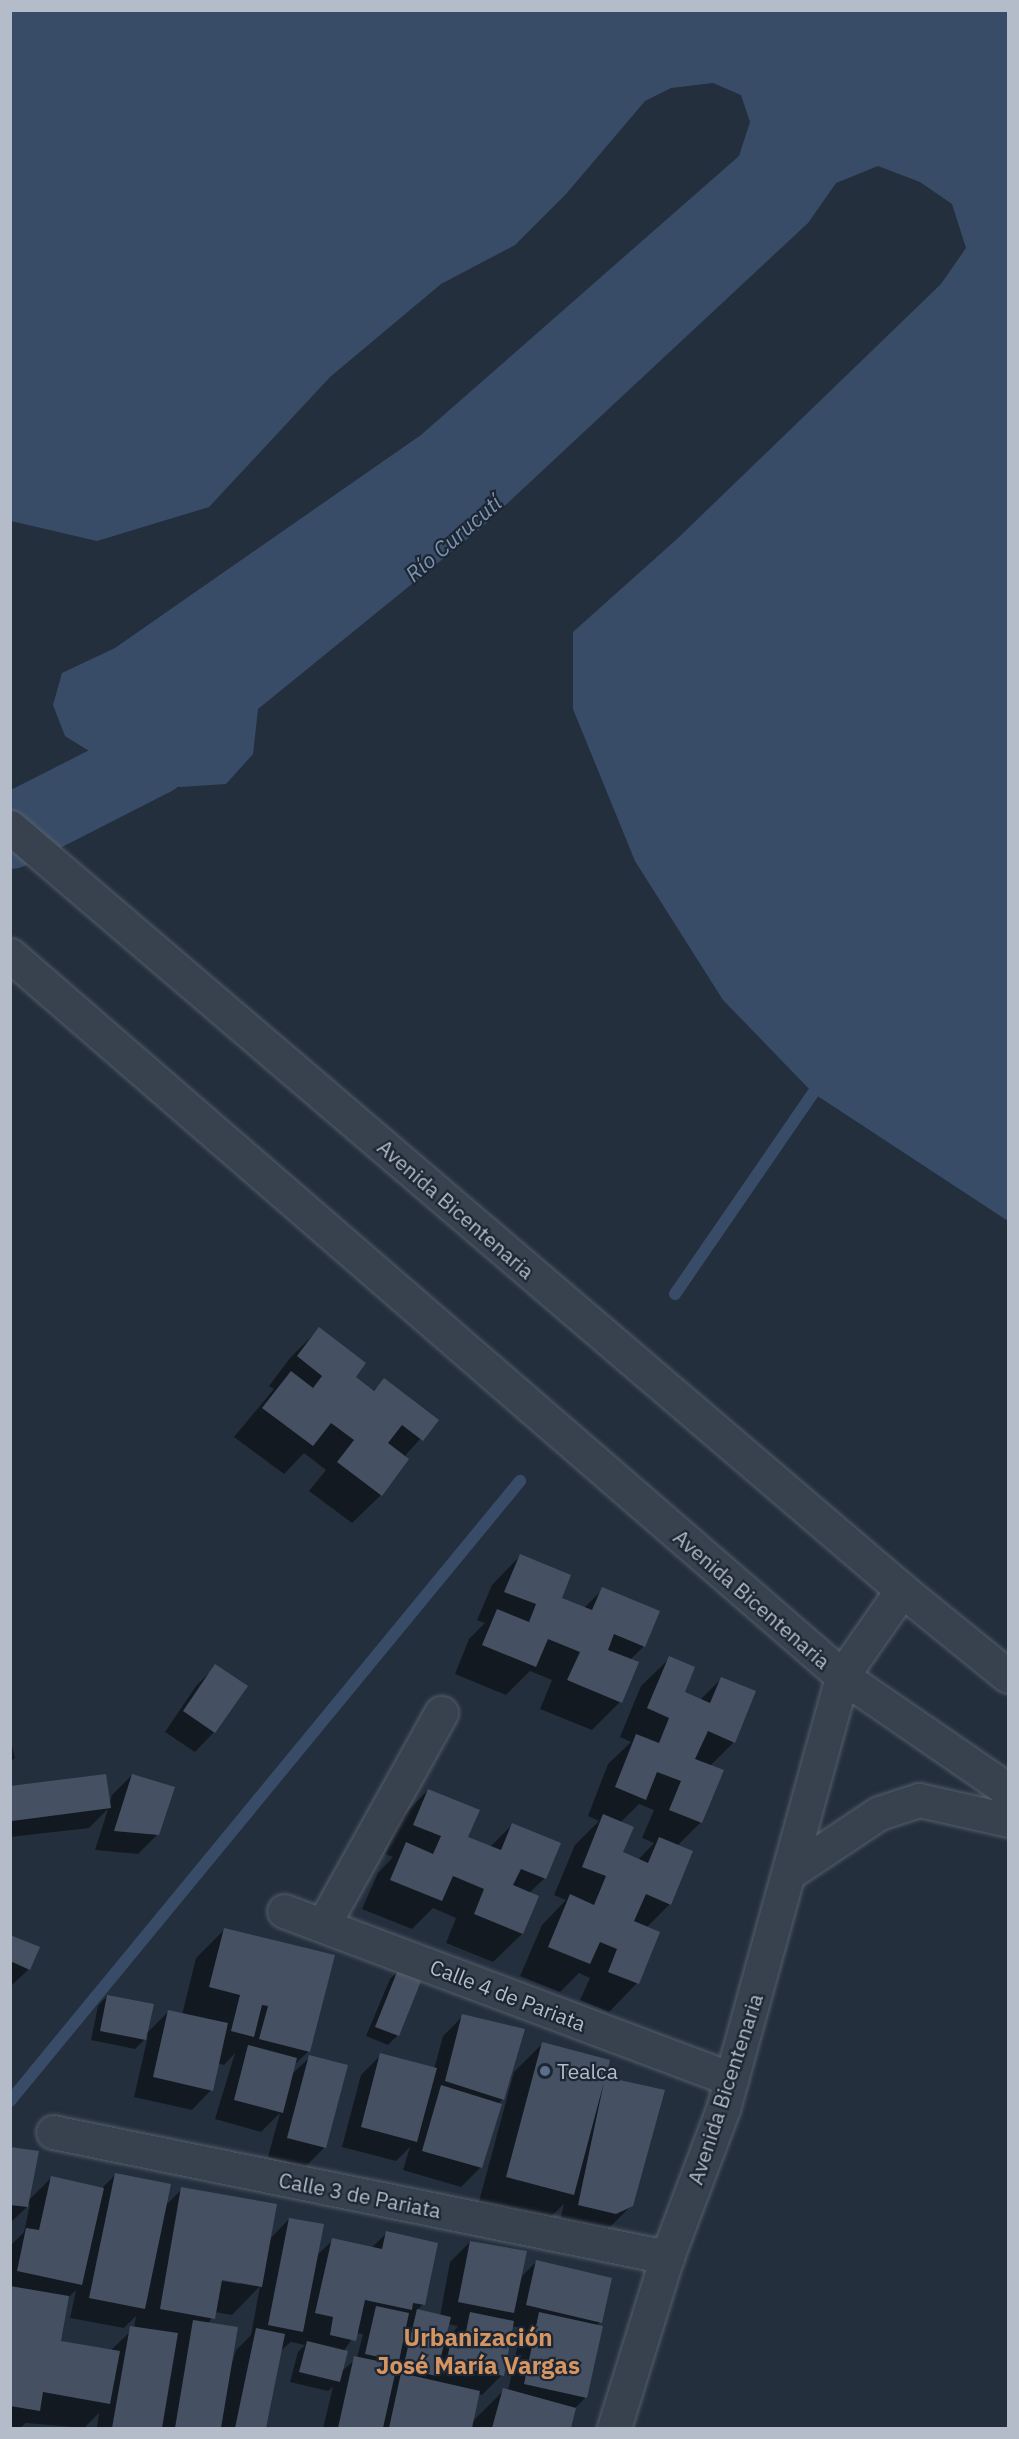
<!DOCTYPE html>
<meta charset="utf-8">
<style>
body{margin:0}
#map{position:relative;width:1019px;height:2439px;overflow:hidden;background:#242f3e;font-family:"IBM Plex Sans",sans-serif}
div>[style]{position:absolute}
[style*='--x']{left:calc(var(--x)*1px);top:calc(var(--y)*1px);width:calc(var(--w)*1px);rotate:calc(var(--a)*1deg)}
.water>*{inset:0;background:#394c67}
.shadow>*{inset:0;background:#0007}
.stream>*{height:12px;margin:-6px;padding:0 6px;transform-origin:6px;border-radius:6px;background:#394c67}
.river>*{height:74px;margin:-37px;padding:0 37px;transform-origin:37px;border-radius:37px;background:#394c67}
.building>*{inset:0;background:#455162}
.roads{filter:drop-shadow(0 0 2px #565f6c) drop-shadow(0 0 2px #565f6c)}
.minor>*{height:33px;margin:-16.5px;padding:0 16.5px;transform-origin:16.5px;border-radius:16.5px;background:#38414e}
.dots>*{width:16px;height:16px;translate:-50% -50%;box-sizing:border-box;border:3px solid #1d2633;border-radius:50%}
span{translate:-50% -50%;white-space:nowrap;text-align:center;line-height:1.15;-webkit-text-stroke:4.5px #1d2633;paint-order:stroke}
.street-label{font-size:21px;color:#b4bcc9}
.poi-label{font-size:21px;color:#b4bcc9}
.left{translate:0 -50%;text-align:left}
.water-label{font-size:22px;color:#7c92b1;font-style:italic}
.quarter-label{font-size:24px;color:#d59563;font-weight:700}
.frame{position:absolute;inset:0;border:12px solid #b4bcc9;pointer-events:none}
</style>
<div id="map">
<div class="water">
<i style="clip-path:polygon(11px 10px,1008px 11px,1008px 1221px,813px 1093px,723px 1000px,635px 861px,573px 709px,573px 632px,677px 539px,941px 284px,966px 248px,952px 204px,920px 182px,878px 166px,836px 183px,808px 223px,482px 527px,258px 709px,253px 754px,226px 784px,180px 787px,102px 759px,65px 736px,53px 705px,62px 673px,115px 648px,421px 435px,739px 156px,750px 122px,741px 95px,713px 83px,671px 88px,645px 101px,566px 194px,515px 245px,441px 284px,330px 377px,209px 507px,97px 541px,11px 521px)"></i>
</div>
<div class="shadow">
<i style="clip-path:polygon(319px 1329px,354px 1377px,372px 1392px,384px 1380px,437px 1420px,404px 1457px,407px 1460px,381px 1495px,352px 1523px,309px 1491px,326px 1470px,304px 1453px,284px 1474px,234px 1437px,274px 1389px,269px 1386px,290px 1358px)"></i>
<i style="clip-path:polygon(520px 1556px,560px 1599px,583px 1609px,603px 1589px,644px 1646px,630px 1660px,620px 1702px,592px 1730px,540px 1709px,552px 1680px,530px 1671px,506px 1695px,455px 1674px,469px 1639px,485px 1623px,477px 1620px,492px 1585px)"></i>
<i style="clip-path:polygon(evenodd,670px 1658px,683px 1693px,700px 1700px,721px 1679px,734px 1742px,710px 1766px,701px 1822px,677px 1846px,670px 1904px,646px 1928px,637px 1983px,609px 2012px,580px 2000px,590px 1978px,579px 1973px,560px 1992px,520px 1976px,542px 1925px,566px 1900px,554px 1895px,575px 1845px,599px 1821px,588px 1816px,608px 1764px,631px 1742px,620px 1737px,641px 1686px,670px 1658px,639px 1804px,654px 1810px,642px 1838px,654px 1843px,638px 1860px,621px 1853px,620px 1823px,639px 1804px)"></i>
<i style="clip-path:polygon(216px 1666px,214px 1732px,195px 1752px,165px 1732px,196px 1686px)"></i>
<i style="clip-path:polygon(10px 1738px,15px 1758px,10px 1762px)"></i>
<i style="clip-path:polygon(132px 1775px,158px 1834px,138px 1854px,95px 1850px,108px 1809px,89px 1828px,10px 1837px,10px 1788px,109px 1806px,112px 1795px)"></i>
<i style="clip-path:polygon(428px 1790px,466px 1838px,490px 1847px,512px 1825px,545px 1878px,529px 1893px,522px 1934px,493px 1962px,446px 1943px,456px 1918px,433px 1908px,412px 1929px,362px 1909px,378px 1873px,393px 1857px,385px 1854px,400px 1819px)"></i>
<i style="clip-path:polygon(225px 1929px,309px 2051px,293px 2066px,291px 2075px,310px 2057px,325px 2147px,305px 2167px,268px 2157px,280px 2113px,261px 2132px,215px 2119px,235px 2053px,224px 2065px,217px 2063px,211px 2090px,192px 2110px,134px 2097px,148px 2036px,135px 2049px,91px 2040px,98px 2006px,107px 1996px,145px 2035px,168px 2012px,182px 2015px,196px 1958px)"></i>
<i style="clip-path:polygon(10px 1936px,29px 1969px,10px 1987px)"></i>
<i style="clip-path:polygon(400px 1969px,398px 2035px,388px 2045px,366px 2036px,390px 1979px)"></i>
<i style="clip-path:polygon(463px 2016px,503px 2099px,498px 2104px,481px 2167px,461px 2187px,403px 2170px,410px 2147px,396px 2161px,342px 2147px,361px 2075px,381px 2055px,434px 2069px,443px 2036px)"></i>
<i style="clip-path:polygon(542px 2044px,607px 2078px,632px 2205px,611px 2226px,595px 2233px,559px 2224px,564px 2204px,544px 2223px,478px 2205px,514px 2072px)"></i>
<i style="clip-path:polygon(evenodd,10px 2148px,28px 2201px,51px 2178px,101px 2189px,115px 2175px,165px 2206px,182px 2189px,269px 2240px,289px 2219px,316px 2256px,333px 2240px,371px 2248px,387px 2233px,423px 2304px,417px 2311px,440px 2316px,450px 2262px,470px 2242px,520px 2278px,536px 2262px,600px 2322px,596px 2326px,586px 2397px,575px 2408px,569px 2428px,323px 2428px,333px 2387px,328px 2391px,290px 2382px,298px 2352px,305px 2345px,291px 2342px,280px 2351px,265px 2428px,97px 2428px,99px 2413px,84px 2428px,26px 2423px,20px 2428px,10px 2428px,10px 2246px,24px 2232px,30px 2204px,10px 2223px,10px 2148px,215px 2277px,240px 2281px,240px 2284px,215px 2280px,215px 2277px,10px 2148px,260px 2286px,251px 2335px,236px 2350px,227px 2380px,208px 2324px,215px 2312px,232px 2315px,260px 2286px,10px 2148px,76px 2290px,70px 2318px,124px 2328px,136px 2316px,134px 2328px,110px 2351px,60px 2342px,68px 2298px,76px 2290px,10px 2148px,448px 2324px,458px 2326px,442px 2347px,448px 2324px,10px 2148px,512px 2326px,525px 2329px,520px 2334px,508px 2391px,504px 2390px,472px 2422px,478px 2394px,482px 2395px,502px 2375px,512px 2326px,10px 2148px,356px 2333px,363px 2334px,357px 2358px,341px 2372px,343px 2352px,356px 2333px)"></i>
</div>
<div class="stream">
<i style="--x:675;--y:1294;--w:244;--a:-55.5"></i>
<i style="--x:10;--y:2101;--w:803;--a:-50.56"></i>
</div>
<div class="river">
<i style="--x:10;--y:832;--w:161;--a:-27"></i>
<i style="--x:153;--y:759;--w:78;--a:-34.5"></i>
</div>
<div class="building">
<i style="clip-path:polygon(319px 1327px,366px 1363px,356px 1377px,374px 1391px,384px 1378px,439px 1420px,423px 1441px,402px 1425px,388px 1443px,409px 1459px,382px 1496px,337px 1462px,354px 1440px,331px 1423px,313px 1446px,262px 1408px,291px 1371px,313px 1388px,322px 1376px,297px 1356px)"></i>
<i style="clip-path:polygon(520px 1554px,571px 1575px,562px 1598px,592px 1610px,602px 1587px,660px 1611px,645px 1647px,614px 1634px,608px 1650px,639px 1662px,622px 1703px,567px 1680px,580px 1652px,548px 1639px,536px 1667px,482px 1645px,497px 1609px,529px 1622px,536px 1604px,504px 1592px)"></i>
<i style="clip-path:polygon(669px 1656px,695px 1667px,685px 1692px,710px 1703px,721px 1677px,756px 1691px,735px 1743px,708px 1731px,695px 1759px,724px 1770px,702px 1823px,669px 1810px,681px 1781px,657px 1772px,646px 1800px,615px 1787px,636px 1734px,659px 1743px,669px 1718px,647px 1708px)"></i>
<i style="clip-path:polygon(215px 1664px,248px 1686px,215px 1733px,183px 1711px)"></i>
<i style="clip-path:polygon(106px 1774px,111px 1808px,12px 1821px,10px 1786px)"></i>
<i style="clip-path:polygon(132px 1774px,175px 1787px,159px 1835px,114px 1831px)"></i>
<i style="clip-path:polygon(428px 1789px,480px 1810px,468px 1837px,501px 1850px,512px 1823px,561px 1843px,546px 1879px,521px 1869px,513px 1885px,539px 1896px,523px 1934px,474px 1914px,484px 1889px,453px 1876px,442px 1901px,390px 1880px,406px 1842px,433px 1854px,441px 1836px,413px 1825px)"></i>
<i style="clip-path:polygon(603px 1814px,634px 1827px,623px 1852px,648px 1863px,659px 1837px,693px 1851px,671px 1905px,646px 1894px,634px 1921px,660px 1932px,639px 1984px,608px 1972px,617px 1949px,600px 1942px,590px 1964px,548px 1947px,570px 1894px,594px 1905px,606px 1876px,582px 1867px)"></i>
<i style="clip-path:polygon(224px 1928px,335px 1955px,310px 2052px,259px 2039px,268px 2006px,262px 2005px,254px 2037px,231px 2031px,240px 1995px,209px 1987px)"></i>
<i style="clip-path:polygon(10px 1935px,40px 1947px,30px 1970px,10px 1961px)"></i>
<i style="clip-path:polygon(399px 1967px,423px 1976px,399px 2036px,375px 2027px)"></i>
<i style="clip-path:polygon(107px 1995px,154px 2004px,146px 2040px,100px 2031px)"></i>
<i style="clip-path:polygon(168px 2010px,228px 2023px,213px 2091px,153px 2077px)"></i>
<i style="clip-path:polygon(462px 2014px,525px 2029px,504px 2100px,445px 2081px)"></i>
<i style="clip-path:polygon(542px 2042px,610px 2060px,606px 2077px,665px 2090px,633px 2206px,616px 2214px,578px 2205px,604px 2082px,574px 2195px,506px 2177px)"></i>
<i style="clip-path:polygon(248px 2045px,297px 2058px,283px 2113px,234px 2100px)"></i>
<i style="clip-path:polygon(380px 2053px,437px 2068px,417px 2142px,361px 2127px)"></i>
<i style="clip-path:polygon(309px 2055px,348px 2065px,326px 2148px,287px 2138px)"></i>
<i style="clip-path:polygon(441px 2085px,502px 2104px,482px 2168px,422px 2151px)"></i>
<i style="clip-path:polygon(10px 2147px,39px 2151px,28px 2207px,10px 2205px)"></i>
<i style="clip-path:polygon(115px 2173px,171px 2184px,145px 2309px,89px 2298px)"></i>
<i style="clip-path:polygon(51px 2176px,104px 2188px,82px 2285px,17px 2271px,26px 2228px,39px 2230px)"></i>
<i style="clip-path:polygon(181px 2187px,277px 2204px,262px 2287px,222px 2280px,215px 2319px,160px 2309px)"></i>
<i style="clip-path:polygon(289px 2218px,324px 2224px,303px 2332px,268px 2325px)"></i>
<i style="clip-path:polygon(386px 2231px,438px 2243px,425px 2305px,413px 2303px,412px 2310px,365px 2300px,356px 2341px,330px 2335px,333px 2317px,315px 2313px,332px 2238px,382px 2249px)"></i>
<i style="clip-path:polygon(470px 2241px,527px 2251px,514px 2313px,458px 2302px)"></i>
<i style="clip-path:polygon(536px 2260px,612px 2278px,602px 2323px,526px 2305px)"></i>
<i style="clip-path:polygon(10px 2286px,69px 2296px,61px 2341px,120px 2351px,110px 2404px,43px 2392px,40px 2411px,10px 2406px)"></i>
<i style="clip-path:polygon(376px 2306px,409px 2313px,399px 2361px,365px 2354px)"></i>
<i style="clip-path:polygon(417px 2309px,451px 2317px,436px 2376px,403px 2368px)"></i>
<i style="clip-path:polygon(470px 2312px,514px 2321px,504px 2376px,446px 2365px,452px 2334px,465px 2336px)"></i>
<i style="clip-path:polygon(539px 2312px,603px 2326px,587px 2398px,524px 2384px)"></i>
<i style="clip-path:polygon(193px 2320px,238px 2327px,221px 2428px,175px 2428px)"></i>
<i style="clip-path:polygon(130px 2326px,178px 2333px,162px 2428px,112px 2428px)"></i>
<i style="clip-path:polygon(256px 2328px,285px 2334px,266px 2428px,235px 2428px)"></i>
<i style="clip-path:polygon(307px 2341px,348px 2351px,340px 2382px,299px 2372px)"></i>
<i style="clip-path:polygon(354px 2356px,397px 2365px,383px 2428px,338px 2428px)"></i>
<i style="clip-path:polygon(401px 2373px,480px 2391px,472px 2428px,389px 2428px)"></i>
<i style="clip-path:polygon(503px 2388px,576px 2408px,571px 2428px,492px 2428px)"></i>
</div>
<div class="roads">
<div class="minor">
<i style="--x:10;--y:827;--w:1174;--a:40.54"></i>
<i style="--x:902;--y:1590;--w:136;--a:39.1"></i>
<i style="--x:10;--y:955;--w:1101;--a:40.91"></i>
<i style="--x:842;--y:1676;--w:201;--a:34.5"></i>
<i style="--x:789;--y:1873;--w:108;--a:-33.7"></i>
<i style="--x:879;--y:1813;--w:42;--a:-18"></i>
<i style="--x:919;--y:1800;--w:91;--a:12.7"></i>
<i style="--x:284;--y:1911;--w:478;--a:20.6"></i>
<i style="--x:323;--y:1925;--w:243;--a:-60.9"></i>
<i style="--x:53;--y:2132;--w:627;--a:11.51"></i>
<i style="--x:614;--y:2428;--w:179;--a:-72.8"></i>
<i style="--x:667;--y:2257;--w:158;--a:-69.3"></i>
<i style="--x:723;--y:2109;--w:449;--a:-74.6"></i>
<i style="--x:842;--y:1676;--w:105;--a:-55.1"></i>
</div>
</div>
<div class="dots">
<i style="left:545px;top:2071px;background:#5c6f8a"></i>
</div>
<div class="street-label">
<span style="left:456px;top:1209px;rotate:41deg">Avenida Bicentenaria</span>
<span style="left:752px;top:1599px;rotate:41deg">Avenida Bicentenaria</span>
<span style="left:508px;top:1995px;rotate:21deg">Calle 4 de Pariata</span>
<span style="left:725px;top:2089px;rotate:-72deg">Avenida Bicentenaria</span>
<span style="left:360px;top:2195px;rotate:11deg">Calle 3 de Pariata</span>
</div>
<div class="poi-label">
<span class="left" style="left:557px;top:2071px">Tealca</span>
</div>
<div class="water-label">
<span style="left:453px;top:538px;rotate:-41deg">Río Curucutí</span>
</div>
<div class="quarter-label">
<span style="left:478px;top:2352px">Urbanización<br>José María Vargas</span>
</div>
<div class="frame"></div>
</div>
